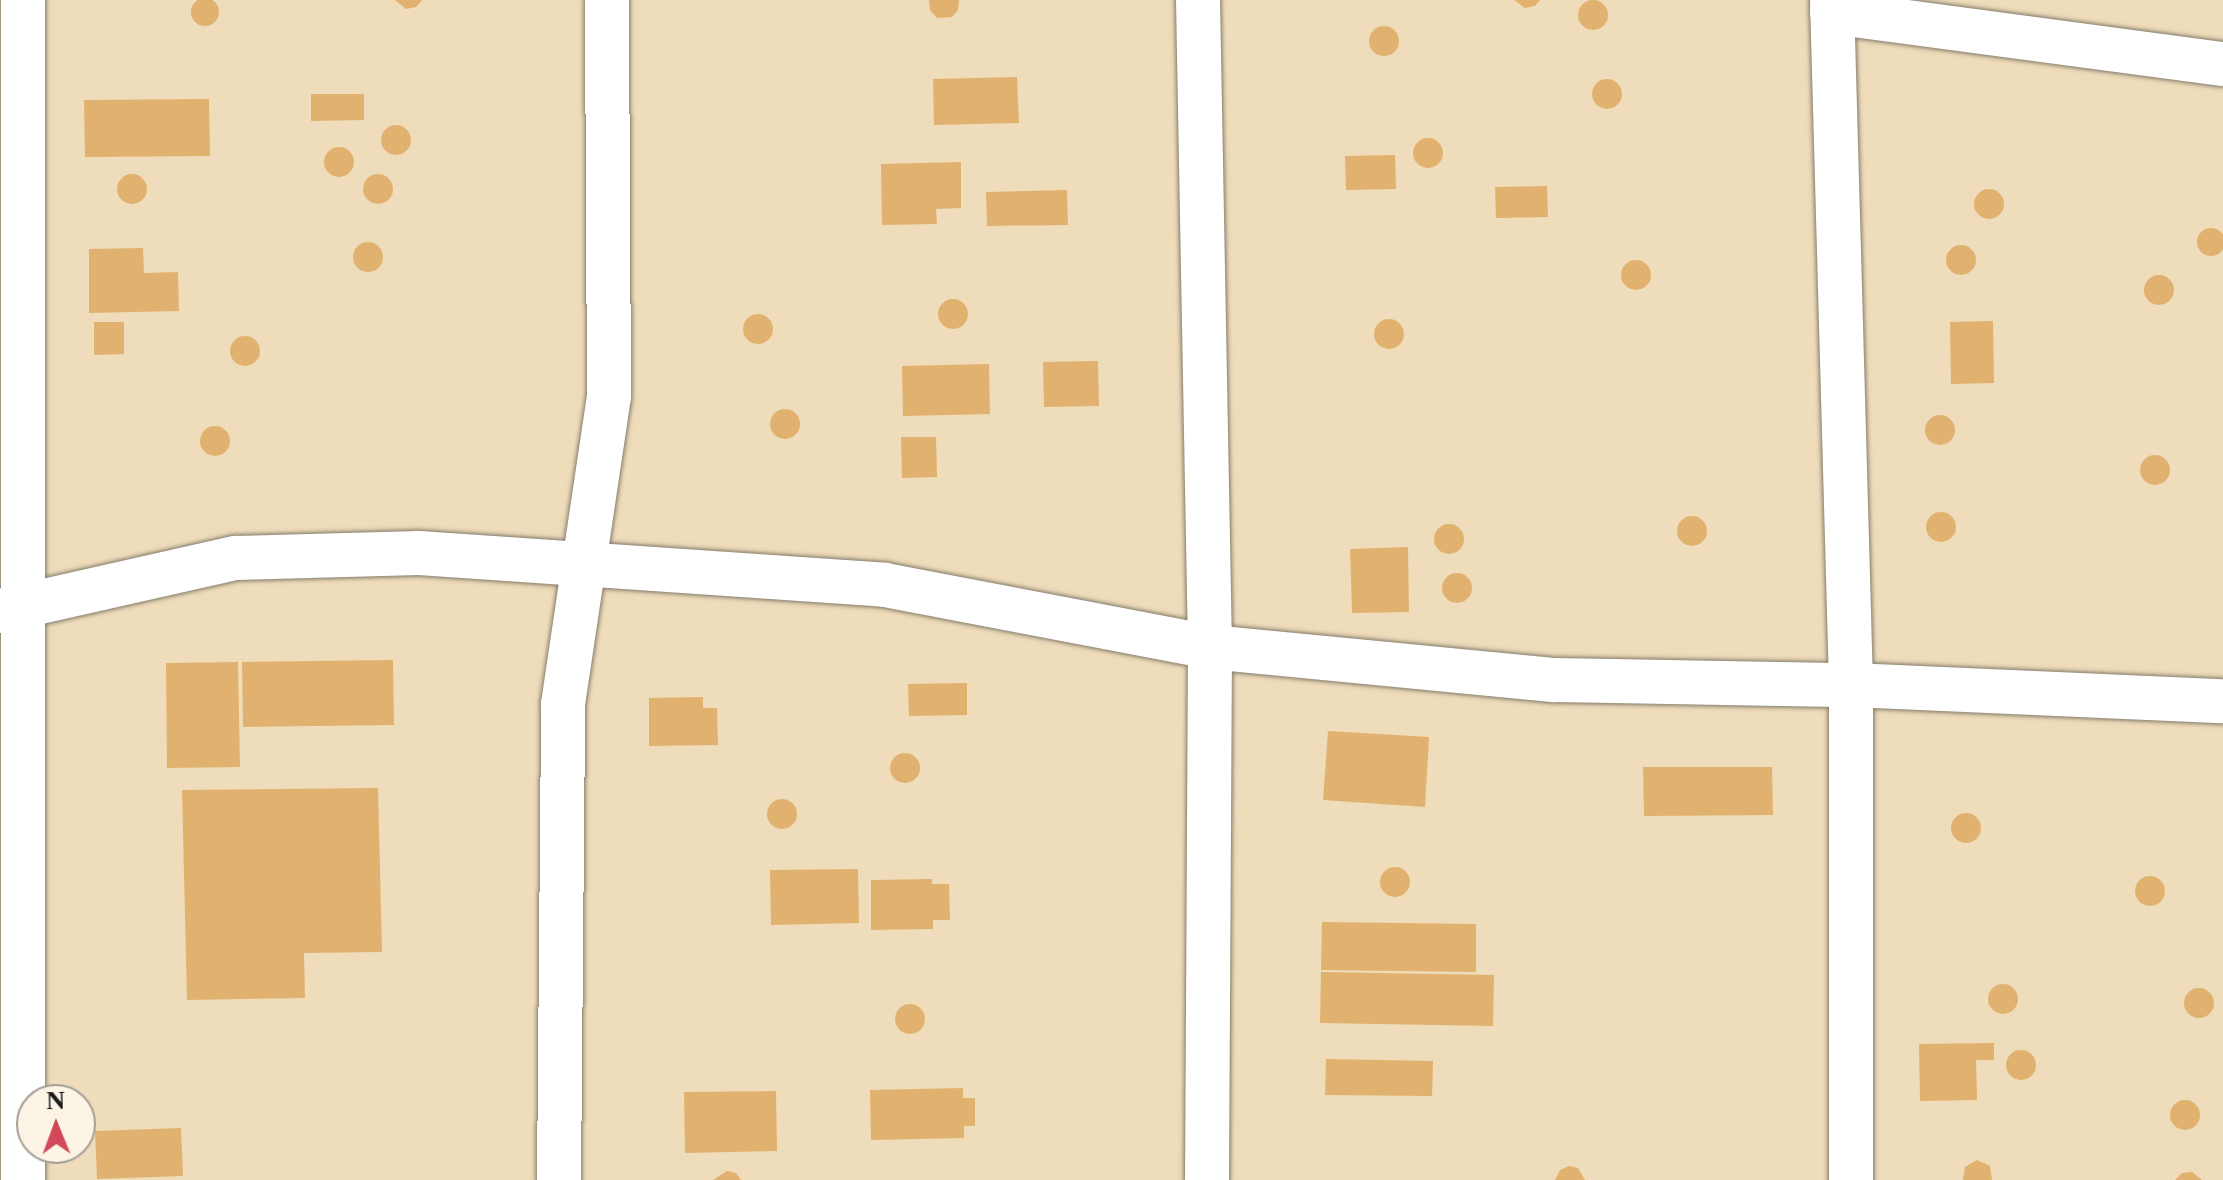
<!DOCTYPE html>
<style>
body{margin:0}
#map{position:relative;width:2223px;height:1180px;overflow:hidden;background:#eedcba;font-family:"Libre Caslon Text",serif}
div>[style]{position:absolute}
[style*='--x']{left:calc(var(--x)*1px);top:calc(var(--y)*1px);width:calc(var(--w)*1px);rotate:calc(var(--a)*1deg)}
.building>*{inset:0;background:#e1b26f}
.round{border-radius:50%}
.roads{filter:drop-shadow(0 0 2px #857c6b) drop-shadow(0 0 2px #857c6b)}
.minor>*{height:44px;margin:-22px;padding:0 22px;transform-origin:22px;border-radius:22px;background:#fff}
span{translate:-50% -50%;white-space:nowrap;text-align:center;line-height:1.15;-webkit-text-stroke:7px #fcf5e5;paint-order:stroke}
.north{position:absolute;left:16px;top:1084px;width:80px;height:80px;box-sizing:border-box;background:#fcf5e5;border:2px solid #a29e95;border-radius:50%;rotate:359deg;font-size:22px;font-weight:700;line-height:32px;text-align:center;color:#1c1c1c}
.north::after{content:'';display:block;margin:auto;width:28px;height:36px;background:#d1495b;clip-path:polygon(50% 0,100% 100%,50% 72%,0 100%)}
</style>
<div id="map">
<div class="building">
<i class="round" style="left:191px;top:-2px;width:28px;height:28px"></i>
<i class="round" style="left:1578px;top:0;width:30px;height:30px"></i>
<i style="clip-path:polygon(395px 0,422px 0,416px 7px,406px 9px)"></i>
<i style="clip-path:polygon(929px 0,959px 0,958px 10px,952px 17px,937px 18px,930px 10px)"></i>
<i style="clip-path:polygon(1514px 0,1540px 0,1535px 6px,1525px 8px)"></i>
<i class="round" style="left:1369px;top:26px;width:30px;height:30px"></i>
<i style="clip-path:polygon(1017px 77px,1019px 123px,934px 125px,933px 79px)"></i>
<i class="round" style="left:1592px;top:79px;width:30px;height:30px"></i>
<i style="clip-path:polygon(311px 94px,364px 94px,364px 120px,311px 121px)"></i>
<i style="clip-path:polygon(209px 99px,210px 156px,85px 157px,84px 100px)"></i>
<i class="round" style="left:381px;top:125px;width:30px;height:30px"></i>
<i class="round" style="left:1413px;top:138px;width:30px;height:30px"></i>
<i class="round" style="left:324px;top:147px;width:30px;height:30px"></i>
<i style="clip-path:polygon(1395px 155px,1396px 189px,1346px 190px,1345px 156px)"></i>
<i style="clip-path:polygon(961px 162px,961px 208px,936px 209px,937px 224px,882px 225px,881px 164px)"></i>
<i class="round" style="left:117px;top:174px;width:30px;height:30px"></i>
<i class="round" style="left:363px;top:174px;width:30px;height:30px"></i>
<i style="clip-path:polygon(1547px 186px,1548px 217px,1496px 218px,1495px 187px)"></i>
<i class="round" style="left:1974px;top:189px;width:30px;height:30px"></i>
<i style="clip-path:polygon(1067px 190px,1068px 225px,987px 226px,986px 192px)"></i>
<i class="round" style="left:2197px;top:228px;width:28px;height:28px"></i>
<i class="round" style="left:353px;top:242px;width:30px;height:30px"></i>
<i class="round" style="left:1946px;top:245px;width:30px;height:30px"></i>
<i style="clip-path:polygon(143px 248px,144px 273px,178px 272px,179px 311px,89px 313px,89px 249px)"></i>
<i class="round" style="left:1621px;top:260px;width:30px;height:30px"></i>
<i class="round" style="left:2144px;top:275px;width:30px;height:30px"></i>
<i class="round" style="left:938px;top:299px;width:30px;height:30px"></i>
<i class="round" style="left:743px;top:314px;width:30px;height:30px"></i>
<i class="round" style="left:1374px;top:319px;width:30px;height:30px"></i>
<i style="clip-path:polygon(1993px 321px,1994px 383px,1951px 384px,1950px 322px)"></i>
<i style="clip-path:polygon(94px 322px,124px 322px,124px 354px,94px 355px)"></i>
<i class="round" style="left:230px;top:336px;width:30px;height:30px"></i>
<i style="clip-path:polygon(1098px 361px,1099px 406px,1044px 407px,1043px 362px)"></i>
<i style="clip-path:polygon(989px 364px,990px 414px,903px 416px,902px 366px)"></i>
<i class="round" style="left:770px;top:409px;width:30px;height:30px"></i>
<i class="round" style="left:1925px;top:415px;width:30px;height:30px"></i>
<i class="round" style="left:200px;top:426px;width:30px;height:30px"></i>
<i style="clip-path:polygon(901px 437px,936px 437px,937px 477px,902px 478px)"></i>
<i class="round" style="left:2140px;top:455px;width:30px;height:30px"></i>
<i class="round" style="left:1926px;top:512px;width:30px;height:30px"></i>
<i class="round" style="left:1677px;top:516px;width:30px;height:30px"></i>
<i class="round" style="left:1434px;top:524px;width:30px;height:30px"></i>
<i style="clip-path:polygon(1408px 547px,1409px 612px,1352px 613px,1350px 549px)"></i>
<i class="round" style="left:1442px;top:573px;width:30px;height:30px"></i>
<i style="clip-path:polygon(393px 660px,394px 725px,243px 727px,242px 662px)"></i>
<i style="clip-path:polygon(238px 662px,240px 767px,167px 768px,166px 663px)"></i>
<i style="clip-path:polygon(967px 683px,967px 715px,909px 716px,908px 684px)"></i>
<i style="clip-path:polygon(703px 697px,703px 708px,717px 708px,718px 745px,649px 746px,649px 698px)"></i>
<i style="clip-path:polygon(1328px 731px,1429px 737px,1425px 807px,1323px 800px)"></i>
<i class="round" style="left:890px;top:753px;width:30px;height:30px"></i>
<i style="clip-path:polygon(1643px 767px,1772px 767px,1773px 815px,1644px 816px)"></i>
<i style="clip-path:polygon(378px 788px,382px 952px,304px 953px,305px 998px,187px 1000px,182px 790px)"></i>
<i class="round" style="left:767px;top:799px;width:30px;height:30px"></i>
<i class="round" style="left:1951px;top:813px;width:30px;height:30px"></i>
<i class="round" style="left:1380px;top:867px;width:30px;height:30px"></i>
<i style="clip-path:polygon(858px 869px,859px 923px,771px 925px,770px 870px)"></i>
<i class="round" style="left:2135px;top:876px;width:30px;height:30px"></i>
<i style="clip-path:polygon(932px 879px,932px 884px,949px 884px,950px 920px,933px 920px,933px 929px,871px 930px,871px 880px)"></i>
<i style="clip-path:polygon(1322px 922px,1476px 924px,1476px 972px,1321px 970px)"></i>
<i style="clip-path:polygon(1321px 972px,1494px 975px,1493px 1026px,1320px 1023px)"></i>
<i class="round" style="left:1988px;top:984px;width:30px;height:30px"></i>
<i class="round" style="left:2184px;top:988px;width:30px;height:30px"></i>
<i class="round" style="left:895px;top:1004px;width:30px;height:30px"></i>
<i style="clip-path:polygon(1994px 1043px,1994px 1060px,1976px 1060px,1977px 1100px,1920px 1101px,1919px 1044px)"></i>
<i class="round" style="left:2006px;top:1050px;width:30px;height:30px"></i>
<i style="clip-path:polygon(1326px 1059px,1433px 1061px,1432px 1096px,1325px 1095px)"></i>
<i style="clip-path:polygon(963px 1088px,963px 1098px,975px 1098px,975px 1126px,964px 1126px,964px 1138px,871px 1140px,870px 1090px)"></i>
<i style="clip-path:polygon(776px 1091px,777px 1151px,685px 1153px,684px 1092px)"></i>
<i class="round" style="left:2170px;top:1100px;width:30px;height:30px"></i>
<i style="clip-path:polygon(181px 1128px,183px 1176px,97px 1179px,95px 1131px)"></i>
<i style="clip-path:polygon(1977px 1160px,1990px 1166px,1992px 1180px,1963px 1180px,1965px 1167px)"></i>
<i style="clip-path:polygon(1569px 1166px,1578px 1168px,1585px 1180px,1555px 1180px,1560px 1170px)"></i>
<i style="clip-path:polygon(727px 1171px,736px 1173px,741px 1180px,713px 1180px)"></i>
<i style="clip-path:polygon(2192px 1172px,2202px 1180px,2175px 1180px,2182px 1173px)"></i>
</div>
<div class="roads">
<div class="minor">
<i style="--x:1198;--y:0;--w:647;--a:88.94"></i>
<i style="--x:1210;--y:647;--w:533;--a:90.32"></i>
<i style="--x:1832;--y:0;--w:685;--a:88.41"></i>
<i style="--x:1851;--y:685;--w:495;--a:90"></i>
<i style="--x:1832;--y:12;--w:394;--a:7.6"></i>
<i style="--x:0;--y:611;--w:242;--a:-12.7"></i>
<i style="--x:236;--y:558;--w:183;--a:-1.6"></i>
<i style="--x:419;--y:553;--w:467;--a:3.9"></i>
<i style="--x:885;--y:585;--w:331;--a:10.8"></i>
<i style="--x:1210;--y:647;--w:347;--a:5.5"></i>
<i style="--x:1555;--y:680;--w:296;--a:1"></i>
<i style="--x:1851;--y:685;--w:372;--a:2.5"></i>
<i style="--x:23;--y:1180;--w:1180;--a:-90"></i>
<i style="--x:559;--y:1180;--w:476;--a:-89.5"></i>
<i style="--x:563;--y:704;--w:310;--a:-81.5"></i>
<i style="--x:609;--y:397;--w:397;--a:-90.3"></i>
</div>
</div>
<div class="north">N</div>
</div>
